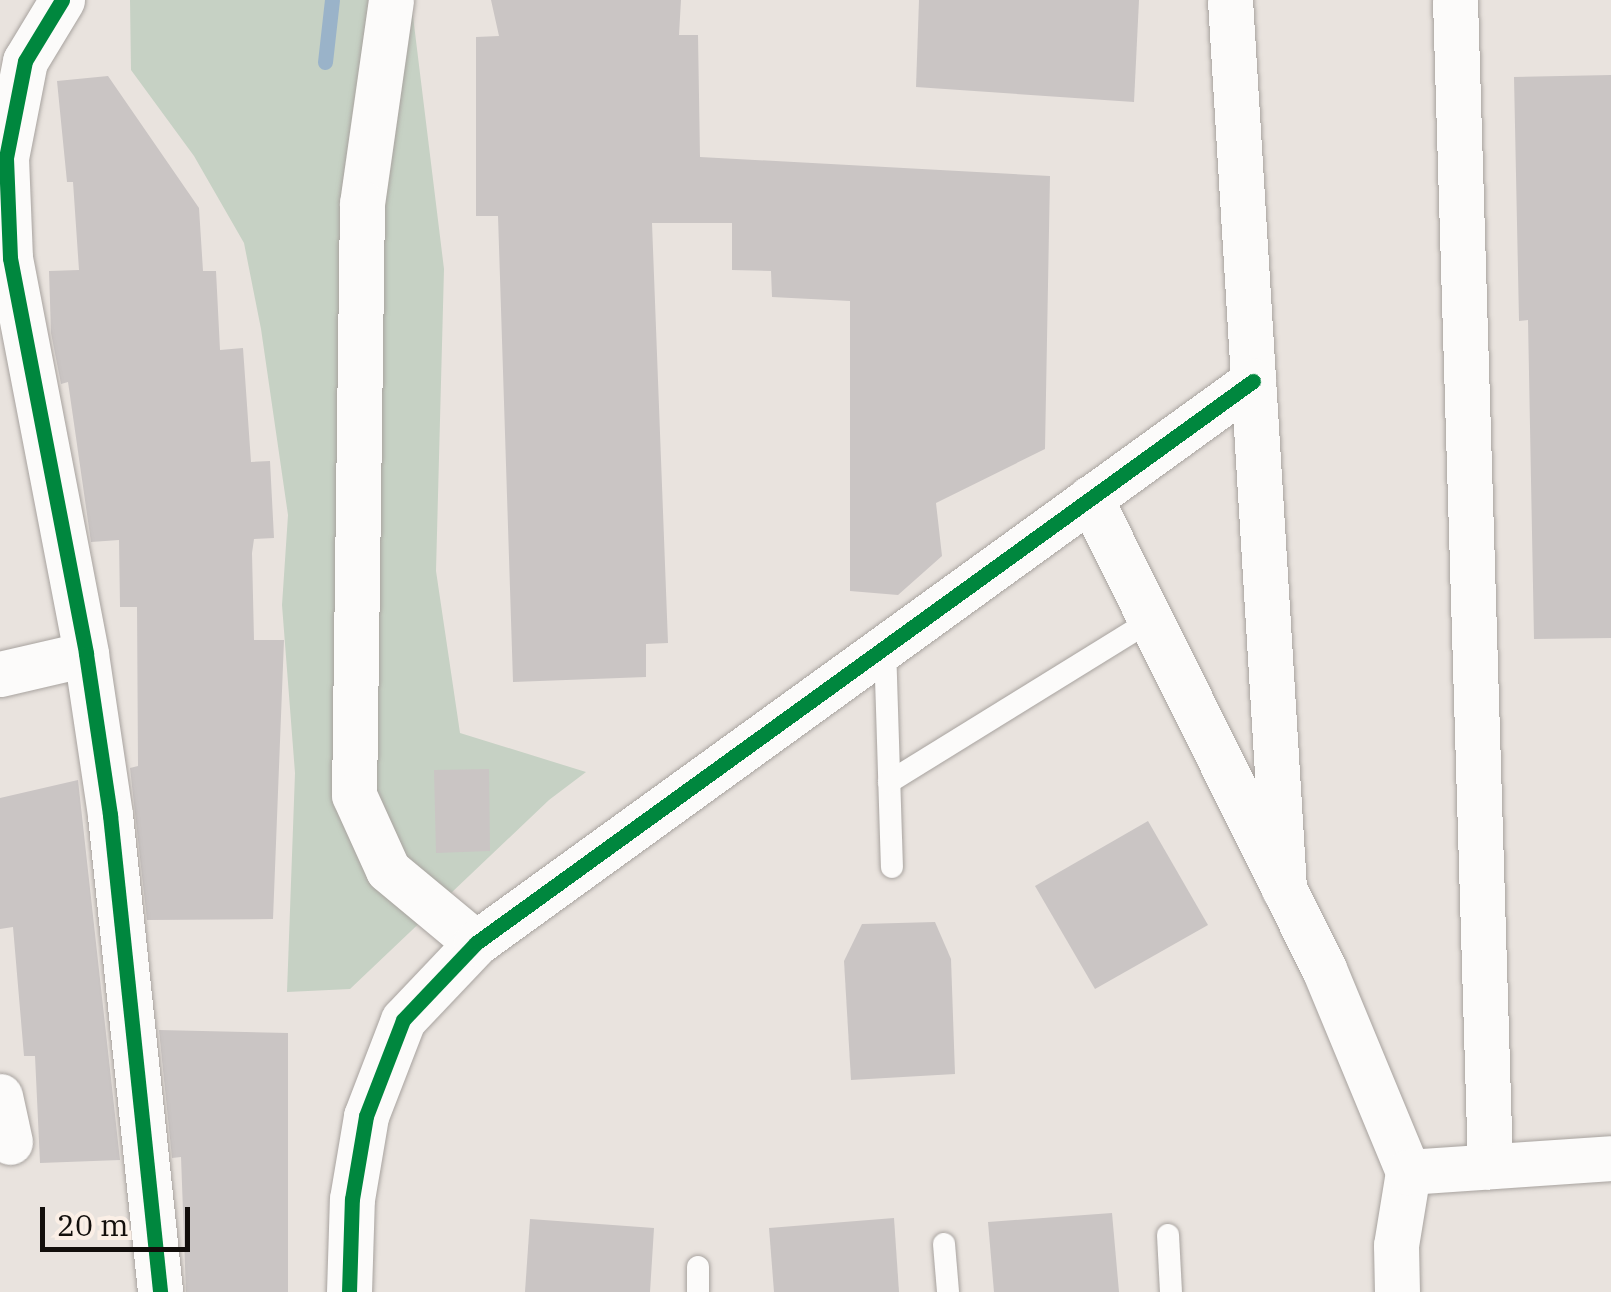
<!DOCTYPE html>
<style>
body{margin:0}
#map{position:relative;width:1611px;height:1292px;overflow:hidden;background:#e9e3de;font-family:"IBM Plex Serif",serif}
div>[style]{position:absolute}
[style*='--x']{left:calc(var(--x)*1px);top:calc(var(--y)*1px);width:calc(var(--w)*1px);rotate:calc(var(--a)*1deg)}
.green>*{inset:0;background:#c6d1c4}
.stream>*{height:15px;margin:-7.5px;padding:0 7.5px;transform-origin:7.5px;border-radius:7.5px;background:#9ab3c9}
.building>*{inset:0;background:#cac5c4}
.roads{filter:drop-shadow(0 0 2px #a8a39f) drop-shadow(0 0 2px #a8a39f)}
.lane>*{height:22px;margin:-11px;padding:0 11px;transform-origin:11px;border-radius:11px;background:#fcfbfa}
.street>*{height:45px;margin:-22.5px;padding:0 22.5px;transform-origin:22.5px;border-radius:22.5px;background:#fcfbfa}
.cycleway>*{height:15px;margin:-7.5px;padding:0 7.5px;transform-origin:7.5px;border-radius:7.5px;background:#00873e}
span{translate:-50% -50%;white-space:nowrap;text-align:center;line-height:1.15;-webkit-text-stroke:10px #fbefe6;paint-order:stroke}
.scale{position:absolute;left:40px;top:1207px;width:150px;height:45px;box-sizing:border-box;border:5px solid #120e0b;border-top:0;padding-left:12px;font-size:30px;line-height:35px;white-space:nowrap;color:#120e0b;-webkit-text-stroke:8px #fbefe6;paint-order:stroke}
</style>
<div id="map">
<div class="green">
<i style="clip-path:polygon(130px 0,411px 0,444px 269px,436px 571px,460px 733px,586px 772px,549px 800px,350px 989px,287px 992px,295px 773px,282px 605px,288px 515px,261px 329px,244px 243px,194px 156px,131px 70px)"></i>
</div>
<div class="stream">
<i style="--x:325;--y:62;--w:62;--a:-83.6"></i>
</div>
<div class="building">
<i style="clip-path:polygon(491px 0,681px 0,679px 35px,698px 35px,700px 157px,1050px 176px,1045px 449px,936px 503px,942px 556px,898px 595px,850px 591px,850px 301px,772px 297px,771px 271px,732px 270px,732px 223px,652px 223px,668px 643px,646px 644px,646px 677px,513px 682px,498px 216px,476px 216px,476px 37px,499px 36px)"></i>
<i style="clip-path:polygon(919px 0,1139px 0,1134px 102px,916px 87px)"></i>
<i style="clip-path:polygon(1611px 75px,1611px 638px,1534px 639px,1528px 320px,1519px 321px,1514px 77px)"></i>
<i style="clip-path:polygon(108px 76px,199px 208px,203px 271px,216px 271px,220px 350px,243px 348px,251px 462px,270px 461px,274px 538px,254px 539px,252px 553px,254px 640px,284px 640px,273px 919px,147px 920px,130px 768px,138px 766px,137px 607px,120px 607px,119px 540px,91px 542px,68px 382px,61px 384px,51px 333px,49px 271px,79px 270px,73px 182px,67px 182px,57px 81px)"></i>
<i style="clip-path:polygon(489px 769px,490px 851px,436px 853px,434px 770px)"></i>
<i style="clip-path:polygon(78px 780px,120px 1160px,40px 1163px,35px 1056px,24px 1056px,13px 927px,0 929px,0 798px)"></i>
<i style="clip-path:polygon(1148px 821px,1208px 925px,1095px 989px,1035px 886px)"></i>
<i style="clip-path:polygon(935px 922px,951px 959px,955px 1074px,851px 1080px,844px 961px,862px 924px)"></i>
<i style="clip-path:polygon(159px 1030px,288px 1033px,288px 1292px,186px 1292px,181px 1157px,172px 1158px)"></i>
<i style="clip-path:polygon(1112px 1213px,1119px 1292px,994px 1292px,988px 1222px)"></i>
<i style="clip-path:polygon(894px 1218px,899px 1292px,774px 1292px,769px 1228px)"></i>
<i style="clip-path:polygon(530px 1219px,654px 1228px,650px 1292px,525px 1292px)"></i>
</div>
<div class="roads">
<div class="lane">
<i style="--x:885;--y:646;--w:221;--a:88.2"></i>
<i style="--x:889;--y:782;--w:308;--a:-31.7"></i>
<i style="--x:1168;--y:1235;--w:57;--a:87"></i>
<i style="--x:944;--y:1244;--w:48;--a:85.2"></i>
<i style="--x:698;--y:1292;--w:25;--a:-90"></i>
</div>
<div class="street">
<i style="--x:62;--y:0;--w:71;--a:121.2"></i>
<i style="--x:25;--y:61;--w:99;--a:101.1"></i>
<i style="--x:6;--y:158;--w:100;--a:87.7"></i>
<i style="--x:10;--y:258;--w:403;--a:79.1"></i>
<i style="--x:86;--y:654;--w:163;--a:81.5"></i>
<i style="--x:110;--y:815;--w:480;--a:84"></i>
<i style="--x:391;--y:0;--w:205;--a:98.1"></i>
<i style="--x:362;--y:203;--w:592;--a:90.77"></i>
<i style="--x:354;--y:795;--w:82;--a:65.6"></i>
<i style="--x:388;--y:870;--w:114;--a:39.7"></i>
<i style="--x:1230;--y:0;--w:891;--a:86.52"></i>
<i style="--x:1455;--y:0;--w:1167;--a:88.28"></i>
<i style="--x:1090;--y:498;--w:526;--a:63.58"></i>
<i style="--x:1324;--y:969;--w:220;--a:67.5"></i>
<i style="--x:1408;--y:1172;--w:74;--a:99.3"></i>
<i style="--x:1396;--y:1245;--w:47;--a:88.8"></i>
<i style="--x:0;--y:674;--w:88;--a:-13.1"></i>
<i style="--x:0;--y:1096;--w:47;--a:77.7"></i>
<i style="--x:1408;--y:1172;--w:203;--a:-3.9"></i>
<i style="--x:349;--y:1292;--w:93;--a:-88.2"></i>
<i style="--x:352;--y:1199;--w:84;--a:-80.4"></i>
<i style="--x:366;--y:1116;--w:103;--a:-68.9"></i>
<i style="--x:403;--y:1020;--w:106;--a:-46.5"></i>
<i style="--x:476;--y:943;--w:959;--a:-35.88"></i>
</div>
</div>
<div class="cycleway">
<i style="--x:62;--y:0;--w:71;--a:121.2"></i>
<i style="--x:25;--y:61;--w:99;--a:101.1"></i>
<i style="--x:6;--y:158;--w:100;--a:87.7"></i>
<i style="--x:10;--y:258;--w:403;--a:79.1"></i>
<i style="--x:86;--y:654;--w:163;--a:81.5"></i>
<i style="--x:110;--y:815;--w:480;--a:84"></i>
<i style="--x:349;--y:1292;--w:93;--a:-88.2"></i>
<i style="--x:352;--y:1199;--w:84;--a:-80.4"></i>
<i style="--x:366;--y:1116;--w:103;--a:-68.9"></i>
<i style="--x:403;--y:1020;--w:106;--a:-46.5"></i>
<i style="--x:476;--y:943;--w:959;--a:-35.88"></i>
</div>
<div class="scale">20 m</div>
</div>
